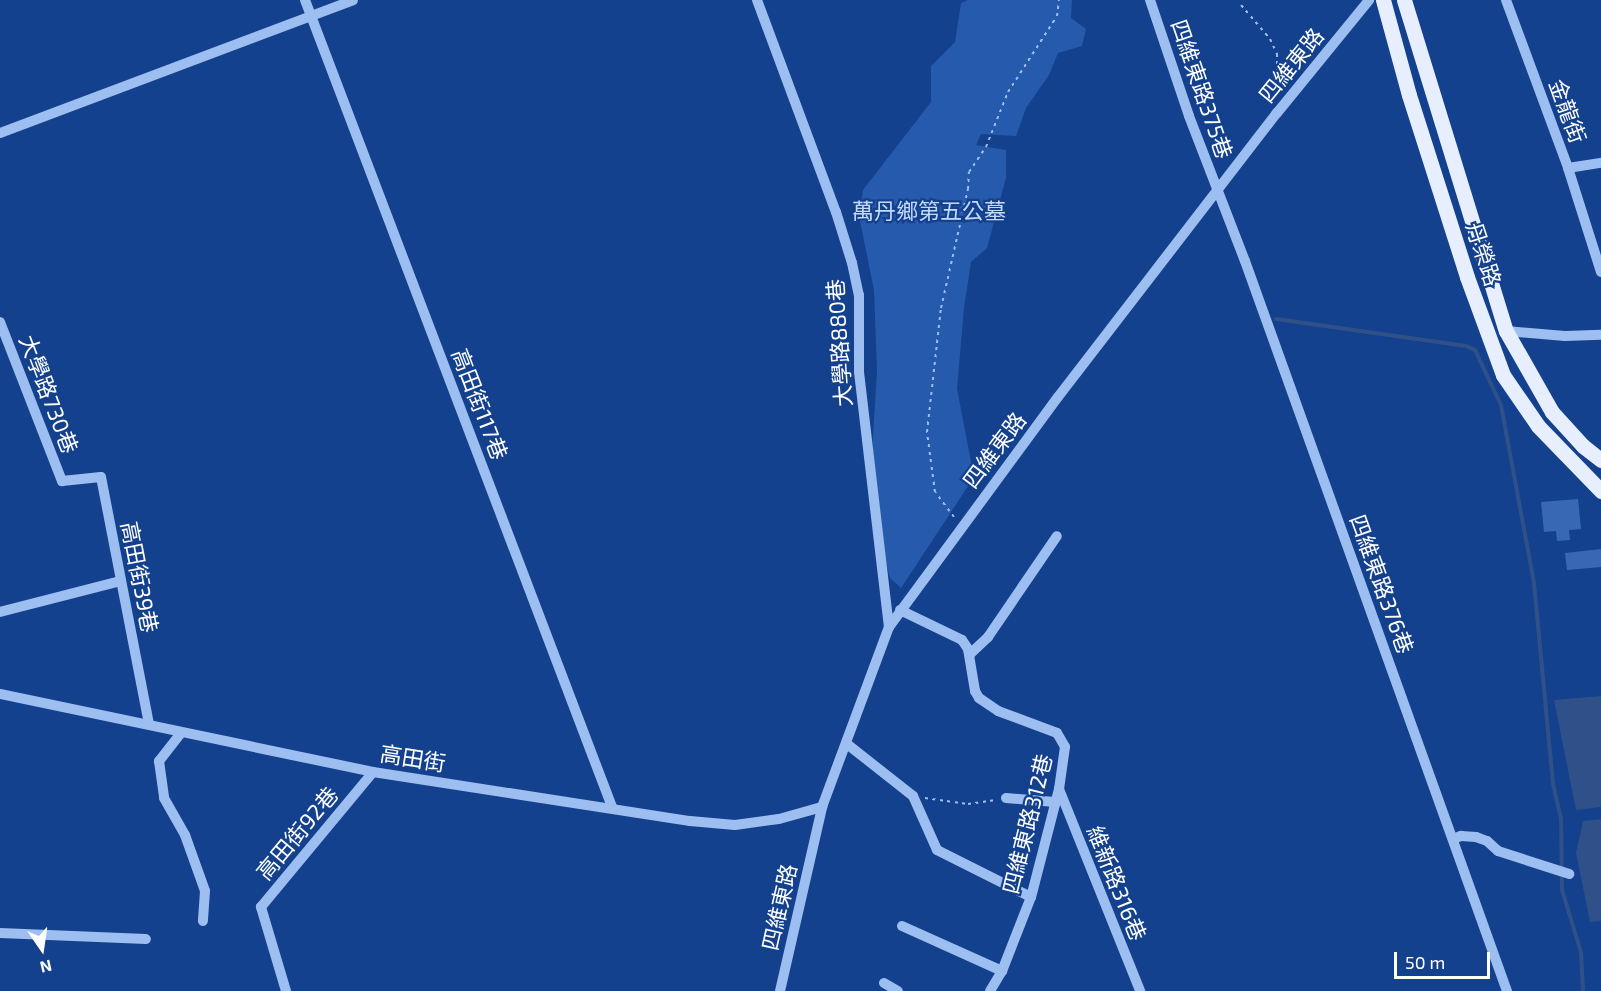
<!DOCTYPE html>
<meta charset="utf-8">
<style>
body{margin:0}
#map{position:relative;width:1601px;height:991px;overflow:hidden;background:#14418d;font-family:"Exo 2","Noto Sans TC",sans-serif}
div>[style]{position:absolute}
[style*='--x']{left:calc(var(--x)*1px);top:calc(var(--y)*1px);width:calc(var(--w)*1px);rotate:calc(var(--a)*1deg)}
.green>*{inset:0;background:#265aac}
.water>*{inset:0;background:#2f5088}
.stream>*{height:4px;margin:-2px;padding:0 2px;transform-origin:2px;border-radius:2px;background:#2f5088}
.building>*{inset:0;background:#3868b4}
.path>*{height:2px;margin-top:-1px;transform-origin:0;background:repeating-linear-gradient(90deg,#9dbef0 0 3px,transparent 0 7.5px)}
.minor>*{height:10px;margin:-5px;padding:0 5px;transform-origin:5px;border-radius:5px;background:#9dbef0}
.major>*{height:15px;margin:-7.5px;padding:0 7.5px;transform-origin:7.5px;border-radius:7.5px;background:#e7efff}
span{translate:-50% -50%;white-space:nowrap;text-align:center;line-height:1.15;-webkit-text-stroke:4.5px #14418d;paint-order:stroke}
.street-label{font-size:22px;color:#fff}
.park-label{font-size:22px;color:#c4dafc}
.north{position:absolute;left:12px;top:919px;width:60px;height:60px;-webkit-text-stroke:4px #14418d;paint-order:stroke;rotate:167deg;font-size:16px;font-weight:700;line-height:24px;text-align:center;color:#fff}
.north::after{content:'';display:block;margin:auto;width:21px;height:27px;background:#fff;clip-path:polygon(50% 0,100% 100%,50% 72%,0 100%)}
.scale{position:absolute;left:1394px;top:952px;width:96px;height:27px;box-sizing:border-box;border:3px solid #fff;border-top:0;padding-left:8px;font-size:18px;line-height:21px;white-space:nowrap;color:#fff;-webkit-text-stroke:4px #14418d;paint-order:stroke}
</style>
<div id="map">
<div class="green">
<i style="clip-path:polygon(968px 0,1072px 0,1071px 18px,1086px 29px,1082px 46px,1058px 53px,1049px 75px,1026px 108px,1016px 136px,981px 134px,976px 145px,1006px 150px,1006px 178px,987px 248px,971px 262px,964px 308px,957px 389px,974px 477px,901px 588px,890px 578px,877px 530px,872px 452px,877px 372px,874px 290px,859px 216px,863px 190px,931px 102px,931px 66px,955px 42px,961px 3px)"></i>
</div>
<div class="water">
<i style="clip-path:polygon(1601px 696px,1601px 807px,1576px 810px,1554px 700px)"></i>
<i style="clip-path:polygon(1601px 819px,1601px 921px,1590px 922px,1576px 853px,1583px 821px)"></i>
</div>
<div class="stream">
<i style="--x:1276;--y:319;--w:192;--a:8.1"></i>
<i style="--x:1466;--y:346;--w:10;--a:24"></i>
<i style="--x:1475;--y:350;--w:61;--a:64.7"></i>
<i style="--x:1501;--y:405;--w:181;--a:79.5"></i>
<i style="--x:1534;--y:583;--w:202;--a:84.6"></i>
<i style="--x:1553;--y:784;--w:35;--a:77"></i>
<i style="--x:1561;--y:818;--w:72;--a:89.2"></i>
<i style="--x:1562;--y:890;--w:65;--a:73"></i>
<i style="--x:1581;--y:952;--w:39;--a:87"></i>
</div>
<div class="building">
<i style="clip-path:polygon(1578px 499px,1581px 529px,1569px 530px,1570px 540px,1557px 541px,1556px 531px,1544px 532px,1541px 502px)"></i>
<i style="clip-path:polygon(1601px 549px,1601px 567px,1567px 570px,1565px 553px)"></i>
</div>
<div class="path">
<i style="--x:1241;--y:5;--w:45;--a:49.5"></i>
<i style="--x:1270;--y:39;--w:17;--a:65"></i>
<i style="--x:1277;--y:54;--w:41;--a:90"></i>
<i style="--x:954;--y:517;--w:31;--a:-127"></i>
<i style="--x:935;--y:492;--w:61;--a:-97.6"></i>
<i style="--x:927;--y:432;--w:125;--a:-83.6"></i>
<i style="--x:941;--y:308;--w:122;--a:-77.2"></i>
<i style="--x:968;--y:189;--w:17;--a:-87"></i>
<i style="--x:969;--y:172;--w:30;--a:-56"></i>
<i style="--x:986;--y:147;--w:59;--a:-68.2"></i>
<i style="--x:1008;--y:92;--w:90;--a:-57.2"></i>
<i style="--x:1057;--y:16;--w:16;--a:-83"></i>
<i style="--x:925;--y:798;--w:43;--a:7.9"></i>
<i style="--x:968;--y:804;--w:28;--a:-8"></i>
</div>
<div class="minor">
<i style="--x:305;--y:0;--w:863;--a:69.17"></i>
<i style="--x:757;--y:0;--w:226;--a:69.6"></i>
<i style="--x:836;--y:212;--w:53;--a:72.6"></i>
<i style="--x:852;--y:263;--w:33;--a:78"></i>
<i style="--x:859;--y:295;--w:77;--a:90"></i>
<i style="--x:859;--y:372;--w:257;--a:83.3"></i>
<i style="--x:1150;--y:0;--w:122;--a:71.4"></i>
<i style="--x:1189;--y:116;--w:155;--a:68.9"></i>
<i style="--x:1245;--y:261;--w:776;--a:70.26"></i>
<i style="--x:1506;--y:0;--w:179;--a:69.7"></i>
<i style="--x:1568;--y:168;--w:109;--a:72.4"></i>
<i style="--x:0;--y:133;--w:377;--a:-20.6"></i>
<i style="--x:1568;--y:168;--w:33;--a:-9"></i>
<i style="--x:0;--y:322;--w:171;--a:68.7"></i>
<i style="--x:62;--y:481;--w:39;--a:-6"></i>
<i style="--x:101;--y:477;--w:252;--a:79"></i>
<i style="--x:1506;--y:331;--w:59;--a:4.8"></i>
<i style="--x:1565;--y:336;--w:36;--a:-2"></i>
<i style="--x:900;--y:610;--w:69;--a:25.8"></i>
<i style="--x:962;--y:640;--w:11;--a:56"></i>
<i style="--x:968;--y:649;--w:43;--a:80.5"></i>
<i style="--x:975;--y:691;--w:8;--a:60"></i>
<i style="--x:979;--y:698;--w:23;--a:34"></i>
<i style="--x:998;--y:711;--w:63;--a:20.4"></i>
<i style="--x:1057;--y:733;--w:16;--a:60"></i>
<i style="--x:1065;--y:747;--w:42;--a:98.1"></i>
<i style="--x:1059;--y:789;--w:112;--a:104.5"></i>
<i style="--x:1031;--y:897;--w:79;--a:111.4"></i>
<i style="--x:1002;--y:971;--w:23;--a:121"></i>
<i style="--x:0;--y:612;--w:125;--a:-14.4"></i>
<i style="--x:970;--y:654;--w:25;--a:-43"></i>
<i style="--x:988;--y:637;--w:122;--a:-55.7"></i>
<i style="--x:0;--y:694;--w:381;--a:11.8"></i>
<i style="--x:373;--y:772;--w:321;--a:8.8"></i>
<i style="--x:690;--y:821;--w:45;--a:5.1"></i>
<i style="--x:735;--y:825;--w:44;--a:-7.8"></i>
<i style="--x:779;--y:819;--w:45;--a:-15.6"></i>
<i style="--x:181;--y:733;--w:36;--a:128"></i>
<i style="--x:159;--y:761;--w:37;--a:82"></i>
<i style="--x:164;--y:798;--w:43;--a:60.4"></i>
<i style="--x:185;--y:835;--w:59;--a:70.3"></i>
<i style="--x:205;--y:891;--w:30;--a:94"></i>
<i style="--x:847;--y:744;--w:84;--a:38.2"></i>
<i style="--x:913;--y:796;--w:59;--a:66"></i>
<i style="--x:937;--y:850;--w:105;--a:26.6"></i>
<i style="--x:1059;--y:789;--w:218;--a:68.1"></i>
<i style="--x:1006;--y:798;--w:49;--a:4.7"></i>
<i style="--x:1453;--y:839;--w:9;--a:-21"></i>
<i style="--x:1461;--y:836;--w:15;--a:4"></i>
<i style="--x:1476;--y:837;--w:12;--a:20"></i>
<i style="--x:1487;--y:841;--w:15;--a:42"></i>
<i style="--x:1498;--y:851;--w:75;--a:17.9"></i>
<i style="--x:902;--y:926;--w:110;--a:24.2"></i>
<i style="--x:0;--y:933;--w:146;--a:2.4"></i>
<i style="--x:884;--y:983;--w:16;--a:30"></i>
<i style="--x:286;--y:991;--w:88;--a:-106.6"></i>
<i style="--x:261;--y:907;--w:175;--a:-50.3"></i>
<i style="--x:780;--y:991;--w:189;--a:-77.1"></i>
<i style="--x:822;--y:807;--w:192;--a:-69.6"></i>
<i style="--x:889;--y:627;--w:285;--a:-53.7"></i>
<i style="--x:1058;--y:397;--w:359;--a:-52.4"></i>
<i style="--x:1277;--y:113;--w:146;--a:-50.8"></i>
</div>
<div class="major">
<i style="--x:1383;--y:0;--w:98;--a:74.7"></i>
<i style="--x:1409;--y:95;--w:191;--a:72.3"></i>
<i style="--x:1467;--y:277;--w:104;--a:69.8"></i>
<i style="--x:1503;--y:375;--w:62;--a:55.5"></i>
<i style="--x:1538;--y:426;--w:91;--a:45.9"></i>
<i style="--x:1404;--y:0;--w:346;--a:72.9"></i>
<i style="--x:1506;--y:331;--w:93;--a:60.4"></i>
<i style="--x:1552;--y:412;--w:46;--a:47.6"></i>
<i style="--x:1583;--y:446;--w:23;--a:38"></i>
</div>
<div class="street-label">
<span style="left:1291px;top:65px;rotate:-51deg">四維東路</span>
<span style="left:1202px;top:89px;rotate:71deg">四維東路375巷</span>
<span style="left:1568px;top:111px;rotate:70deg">金龍街</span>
<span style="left:1484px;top:254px;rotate:72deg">丹榮路</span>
<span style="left:839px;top:343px;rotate:-94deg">大學路880巷</span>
<span style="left:49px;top:394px;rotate:69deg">大學路730巷</span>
<span style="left:480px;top:404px;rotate:69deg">高田街117巷</span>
<span style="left:994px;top:450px;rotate:-53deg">四維東路</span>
<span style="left:140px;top:577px;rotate:79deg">高田街39巷</span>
<span style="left:1382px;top:584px;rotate:70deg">四維東路376巷</span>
<span style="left:413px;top:758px;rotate:9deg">高田街</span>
<span style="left:1027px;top:824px;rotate:-76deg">四維東路312巷</span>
<span style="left:297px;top:833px;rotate:-50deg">高田街92巷</span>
<span style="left:1117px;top:883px;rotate:68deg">維新路316巷</span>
<span style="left:779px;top:907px;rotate:-77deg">四維東路</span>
</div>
<div class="park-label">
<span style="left:929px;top:211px">萬丹鄉第五公墓</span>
</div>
<div class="north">N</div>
<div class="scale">50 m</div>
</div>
